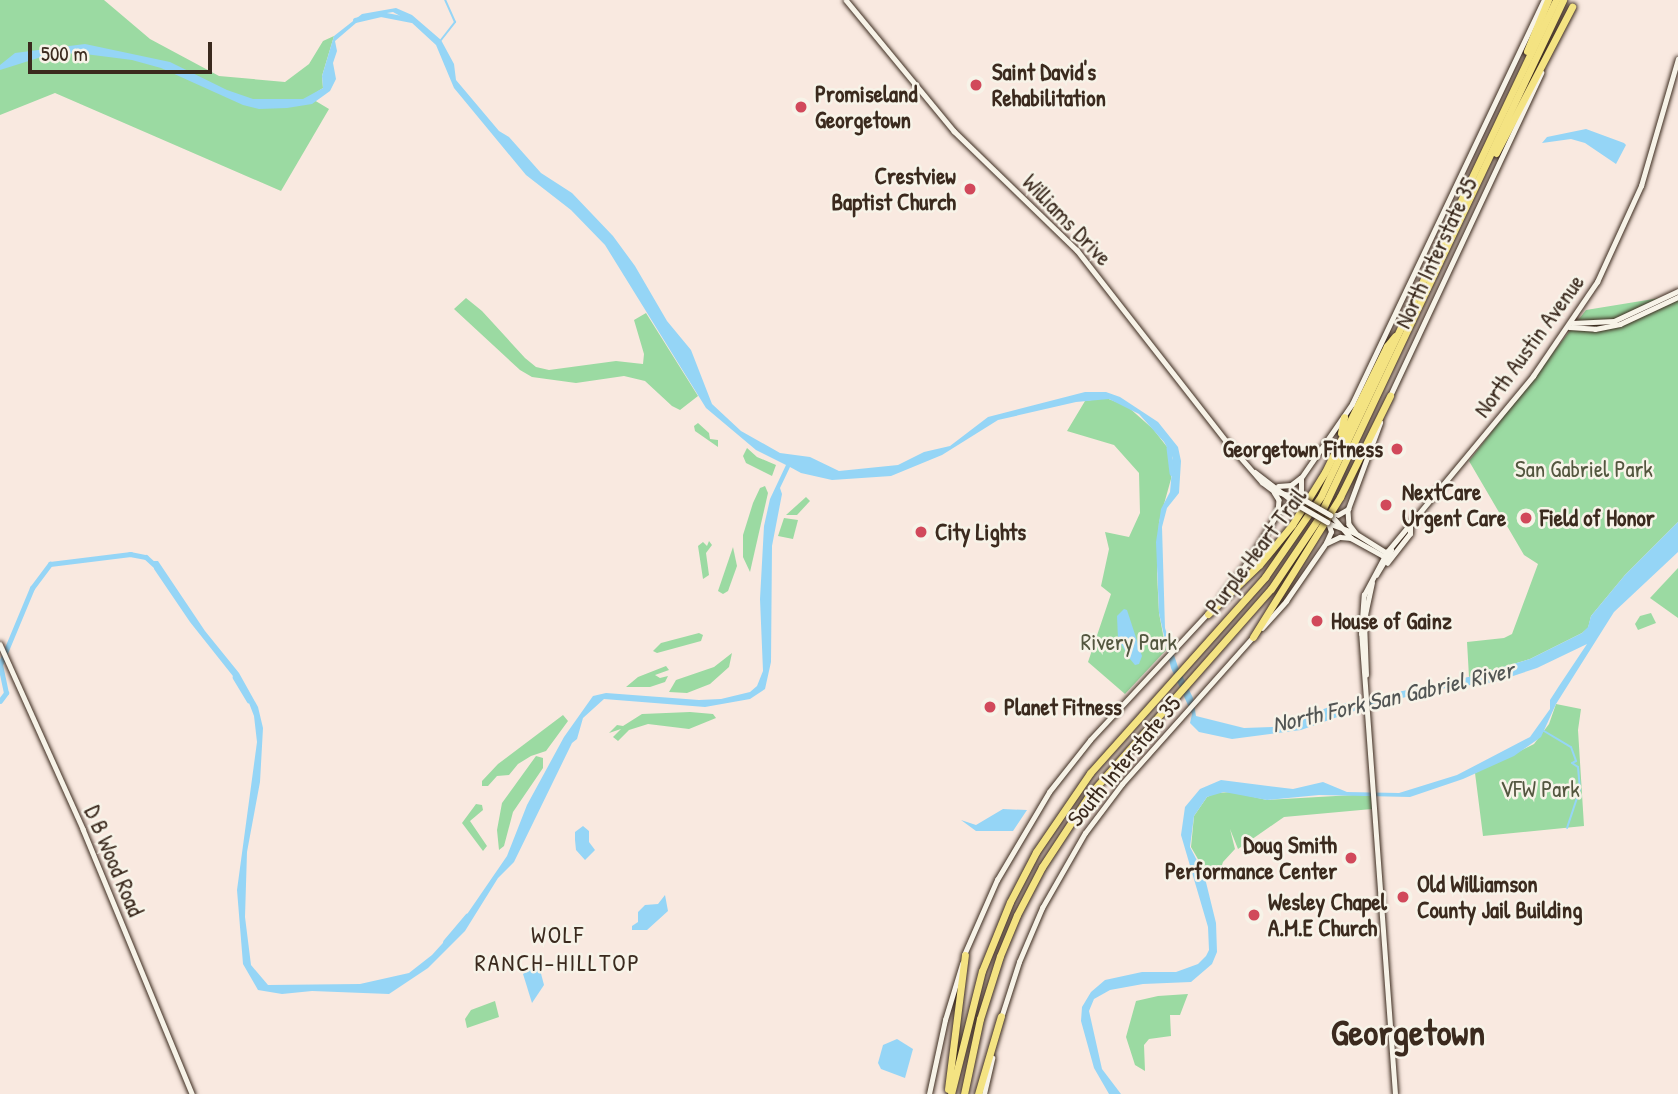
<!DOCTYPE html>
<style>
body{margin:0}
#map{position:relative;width:1678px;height:1094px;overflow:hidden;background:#f9e9e0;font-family:"Patrick Hand",sans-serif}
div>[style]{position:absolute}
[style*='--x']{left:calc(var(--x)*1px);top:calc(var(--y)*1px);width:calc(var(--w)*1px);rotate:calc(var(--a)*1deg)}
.green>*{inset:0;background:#9bdaa2}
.water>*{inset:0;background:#95d5f6}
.stream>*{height:2px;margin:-1px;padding:0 1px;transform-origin:1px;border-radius:1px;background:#95d5f6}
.river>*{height:4.5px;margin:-2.25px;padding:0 2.25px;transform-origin:2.25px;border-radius:2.25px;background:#95d5f6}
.roads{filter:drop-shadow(0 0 2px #3b2a1e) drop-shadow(0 0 2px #3b2a1e)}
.secondary>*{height:4.5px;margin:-2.25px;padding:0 2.25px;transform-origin:2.25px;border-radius:2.25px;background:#f7f3e8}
.highway>*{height:7px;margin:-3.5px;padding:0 3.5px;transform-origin:3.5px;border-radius:3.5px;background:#f4e382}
.bridges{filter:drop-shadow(0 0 2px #3b2a1e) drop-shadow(0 0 2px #3b2a1e)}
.secondary-bridge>*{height:4.5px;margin:-2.25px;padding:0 2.25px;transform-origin:2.25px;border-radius:2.25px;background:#f7f3e8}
.dots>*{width:19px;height:19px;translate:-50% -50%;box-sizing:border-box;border:4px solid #f7f3e8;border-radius:50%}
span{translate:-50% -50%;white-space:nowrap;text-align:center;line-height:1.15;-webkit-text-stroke:5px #f7f3e8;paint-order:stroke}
.poi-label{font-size:23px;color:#3b2a1e;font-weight:700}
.left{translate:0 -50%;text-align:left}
.right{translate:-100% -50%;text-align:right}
.street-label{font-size:23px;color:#3b2a1e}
.park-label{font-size:23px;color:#53563f}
.water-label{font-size:24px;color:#525554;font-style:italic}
.neighbourhood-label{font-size:24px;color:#3b2a1e;letter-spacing:2px}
.town-label{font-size:37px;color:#3b2a1e;font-weight:700}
.scale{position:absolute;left:28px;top:42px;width:184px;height:32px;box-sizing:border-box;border:4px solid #3b2a1e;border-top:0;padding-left:9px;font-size:21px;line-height:24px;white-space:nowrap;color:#3b2a1e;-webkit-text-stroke:5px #f7f3e8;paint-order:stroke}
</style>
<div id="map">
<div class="green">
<i style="clip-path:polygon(0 0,104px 0,150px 39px,219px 76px,285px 82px,309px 64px,323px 41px,334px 36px,322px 76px,323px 88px,309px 97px,329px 109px,281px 191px,55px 93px,0 115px)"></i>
<i style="clip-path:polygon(1678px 295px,1678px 522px,1625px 575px,1591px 616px,1588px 628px,1582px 633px,1530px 659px,1469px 677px,1467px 642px,1504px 638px,1512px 634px,1538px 564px,1524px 555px,1469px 461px,1586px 310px)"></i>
<i style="clip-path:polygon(466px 298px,482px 311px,525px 358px,536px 367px,549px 370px,616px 361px,643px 364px,644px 354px,634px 320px,646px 313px,698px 396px,680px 410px,672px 406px,645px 381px,624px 376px,576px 383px,532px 377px,520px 370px,454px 309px)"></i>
<i style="clip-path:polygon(1106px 398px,1127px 406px,1153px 429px,1171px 452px,1171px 479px,1159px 522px,1157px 573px,1159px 613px,1166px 650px,1125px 694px,1088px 662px,1111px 594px,1101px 586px,1109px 549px,1105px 532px,1129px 537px,1140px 513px,1139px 473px,1114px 445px,1067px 431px,1085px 401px)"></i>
<i style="clip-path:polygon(698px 423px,709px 433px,710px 439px,718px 440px,718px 447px,695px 431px,694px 426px)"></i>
<i style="clip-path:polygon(747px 448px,757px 457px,776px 465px,772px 476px,746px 463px,743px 456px)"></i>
<i style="clip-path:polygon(765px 486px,768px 493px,750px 572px,743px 557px,743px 535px,753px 503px,760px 488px)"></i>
<i style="clip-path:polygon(806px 497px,810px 501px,797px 515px,786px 515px)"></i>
<i style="clip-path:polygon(784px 518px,798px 520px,793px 539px,778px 536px)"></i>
<i style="clip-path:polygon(709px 541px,712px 545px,706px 553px,709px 575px,703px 579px,698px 546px,703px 542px,707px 546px)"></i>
<i style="clip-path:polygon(733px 547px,737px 566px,728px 591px,723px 594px,718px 591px)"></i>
<i style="clip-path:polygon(1678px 568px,1678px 618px,1650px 598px)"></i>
<i style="clip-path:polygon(1651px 613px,1656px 623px,1638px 630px,1635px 624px,1640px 616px)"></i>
<i style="clip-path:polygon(699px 633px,703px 635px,701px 641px,657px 653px,653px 651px,661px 643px)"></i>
<i style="clip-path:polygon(732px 653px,729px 667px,710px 684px,687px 693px,669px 692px,676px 680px,714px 667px)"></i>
<i style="clip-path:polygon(666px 666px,669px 670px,655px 675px,660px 678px,668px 676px,665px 682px,650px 687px,626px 687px,638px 677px)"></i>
<i style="clip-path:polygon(1556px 704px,1581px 709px,1578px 730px,1584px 826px,1483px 836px,1475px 773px,1534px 744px,1549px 724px)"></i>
<i style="clip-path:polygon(690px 712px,713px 714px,716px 718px,689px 729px,648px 724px,629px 730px,618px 741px,613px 737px,621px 729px,609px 733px,617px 725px,623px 726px,642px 714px)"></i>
<i style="clip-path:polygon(563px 715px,568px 721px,546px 751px,531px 756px,518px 764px,509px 775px,497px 776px,488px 786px,482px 786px,482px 781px,498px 764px)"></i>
<i style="clip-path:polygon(536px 756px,543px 758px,543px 768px,513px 812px,504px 846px,499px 850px,497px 830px,502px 803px)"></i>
<i style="clip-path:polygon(1231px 792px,1267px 800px,1371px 794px,1372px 809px,1284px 817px,1238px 849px,1230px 829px,1235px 849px,1223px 862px,1219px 874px,1206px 873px,1191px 847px,1194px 816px,1207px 797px,1216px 793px)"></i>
<i style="clip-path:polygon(476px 804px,482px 805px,483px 810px,470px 821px,487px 846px,483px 851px,462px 823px)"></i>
<i style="clip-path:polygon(1188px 994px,1180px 1015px,1170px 1015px,1171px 1036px,1149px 1039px,1144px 1045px,1145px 1071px,1135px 1065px,1126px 1037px,1136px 1001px,1158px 996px)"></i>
<i style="clip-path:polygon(495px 1001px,499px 1017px,467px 1028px,465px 1019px,471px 1010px)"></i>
</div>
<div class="water">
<i style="clip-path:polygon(396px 8px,412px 15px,441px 40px,454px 64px,456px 80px,499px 131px,509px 137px,541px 173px,572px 193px,613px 236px,635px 266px,667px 321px,691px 350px,712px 404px,741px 431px,780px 453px,810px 457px,839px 471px,898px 465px,924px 452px,950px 446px,988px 417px,1085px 392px,1106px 392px,1120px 397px,1158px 422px,1178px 447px,1181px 461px,1179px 493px,1167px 508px,1162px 527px,1165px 628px,1178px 667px,1193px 698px,1196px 716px,1244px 728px,1273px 727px,1332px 706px,1473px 676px,1530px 659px,1582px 633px,1588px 627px,1591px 616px,1625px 575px,1678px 522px,1678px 552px,1614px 612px,1556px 704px,1541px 737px,1514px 756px,1463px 779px,1410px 797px,1319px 795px,1267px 800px,1224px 792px,1207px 797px,1194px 816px,1190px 847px,1204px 874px,1216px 923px,1217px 952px,1212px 964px,1191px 982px,1143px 984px,1110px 990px,1094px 999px,1089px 1011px,1102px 1069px,1121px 1094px,1109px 1094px,1094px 1068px,1081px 1021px,1082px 1007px,1091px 992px,1105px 980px,1142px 972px,1176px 972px,1198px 964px,1206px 956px,1209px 950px,1208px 927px,1181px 835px,1185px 807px,1200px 789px,1221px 780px,1293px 789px,1323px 782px,1347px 792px,1399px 793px,1457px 775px,1530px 737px,1550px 709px,1550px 700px,1559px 686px,1587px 644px,1537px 668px,1495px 682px,1446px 688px,1371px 705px,1301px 730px,1232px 739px,1199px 732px,1190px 723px,1192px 714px,1171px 668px,1159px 613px,1156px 542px,1161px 509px,1170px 492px,1173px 458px,1164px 442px,1139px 414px,1109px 399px,1076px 402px,998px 420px,942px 455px,891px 476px,832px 480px,801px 473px,790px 467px,780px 488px,782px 494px,772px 546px,771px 662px,765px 689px,750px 699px,705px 707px,604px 699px,583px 718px,577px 739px,572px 743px,514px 862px,498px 878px,465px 931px,428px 968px,389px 994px,312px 991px,282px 994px,258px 990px,243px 964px,237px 890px,257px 742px,254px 716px,244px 690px,190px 622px,154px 569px,153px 561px,158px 561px,205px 631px,239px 673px,258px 707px,263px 728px,260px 782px,247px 852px,245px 917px,251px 965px,268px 985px,360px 984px,409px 973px,432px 955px,461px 923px,507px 856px,527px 805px,564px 737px,593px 696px,606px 693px,699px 700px,721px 699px,750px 692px,757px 686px,763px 671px,760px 599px,764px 526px,770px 499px,786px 465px,756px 450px,706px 408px,605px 245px,571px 210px,526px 175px,454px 88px,436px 45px,411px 22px,393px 12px,363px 17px,335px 41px,337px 51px,333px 63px,336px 79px,330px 91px,312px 104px,287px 108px,259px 109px,243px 105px,161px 68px,132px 60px,85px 54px,54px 53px,0 70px,0 65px,15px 53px,85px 44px,170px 62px,227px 90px,253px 99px,303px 99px,323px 88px,322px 76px,334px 36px,362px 14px)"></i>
<i style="clip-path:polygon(1586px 129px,1624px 143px,1626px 145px,1616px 164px,1585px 143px,1571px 139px,1542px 143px,1547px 137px)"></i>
<i style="clip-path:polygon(1124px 609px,1127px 610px,1142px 656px,1139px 664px,1135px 665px,1130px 659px,1118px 639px,1117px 616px)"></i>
<i style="clip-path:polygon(1003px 809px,1027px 810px,1013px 831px,976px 831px,961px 820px,976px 825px)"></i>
<i style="clip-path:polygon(583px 826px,589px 831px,589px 842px,595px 850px,585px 860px,576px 850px,575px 840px,575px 832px)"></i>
<i style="clip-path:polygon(665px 895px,668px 911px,647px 930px,632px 930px,632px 926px,638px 922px,638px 912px,645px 905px,658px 904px)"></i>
<i style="clip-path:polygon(534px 963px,539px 966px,544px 985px,532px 1003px,523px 974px)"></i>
<i style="clip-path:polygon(897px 1039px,913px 1049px,905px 1078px,881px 1069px,878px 1063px,883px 1045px)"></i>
</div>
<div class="stream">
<i style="--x:441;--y:40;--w:23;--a:-52"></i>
<i style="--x:455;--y:22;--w:24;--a:-114"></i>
<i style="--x:0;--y:666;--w:1;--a:-90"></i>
<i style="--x:1544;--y:731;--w:31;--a:31"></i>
<i style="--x:1571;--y:747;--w:15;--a:70"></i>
<i style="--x:1576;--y:761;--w:4;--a:153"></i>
<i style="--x:1572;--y:763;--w:7;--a:34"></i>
<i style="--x:1578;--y:767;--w:22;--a:85"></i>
<i style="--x:1580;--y:789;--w:41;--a:108.4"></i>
</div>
<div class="river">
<i style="--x:355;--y:20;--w:27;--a:-13"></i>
<i style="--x:381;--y:14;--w:31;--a:11"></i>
<i style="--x:1169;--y:448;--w:25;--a:83"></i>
<i style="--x:235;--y:677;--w:27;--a:59"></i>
<i style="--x:0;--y:701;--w:10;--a:-53"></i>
<i style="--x:6;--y:693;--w:29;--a:-102"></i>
<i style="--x:0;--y:665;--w:83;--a:-67.4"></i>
<i style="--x:32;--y:588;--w:30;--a:-53"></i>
<i style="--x:50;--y:564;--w:81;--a:-7.1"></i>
<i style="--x:130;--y:554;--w:16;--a:11"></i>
<i style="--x:146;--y:557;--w:12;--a:42"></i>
<i style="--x:445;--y:942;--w:34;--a:-50"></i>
</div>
<div class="roads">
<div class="secondary">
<i style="--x:846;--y:0;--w:170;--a:50.5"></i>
<i style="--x:954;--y:131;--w:171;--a:44.1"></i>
<i style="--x:1077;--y:250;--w:245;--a:52"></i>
<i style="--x:1228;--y:443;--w:52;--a:48.9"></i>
<i style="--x:1262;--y:482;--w:15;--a:37"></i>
<i style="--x:1274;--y:491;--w:28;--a:15"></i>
<i style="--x:1301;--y:498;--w:20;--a:-90"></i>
<i style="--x:1301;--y:478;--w:90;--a:-55.4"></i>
<i style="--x:1352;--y:404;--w:447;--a:-64.6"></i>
<i style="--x:1572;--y:323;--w:42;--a:-2.7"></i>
<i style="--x:1614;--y:321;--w:71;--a:-25.1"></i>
<i style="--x:1569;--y:327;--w:26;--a:4"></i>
<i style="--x:1595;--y:329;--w:25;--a:-11"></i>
<i style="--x:1620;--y:324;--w:64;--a:-25"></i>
<i style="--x:1389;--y:398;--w:359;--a:-64.9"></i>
<i style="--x:1255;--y:472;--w:54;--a:37.5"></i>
<i style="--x:1278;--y:486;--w:13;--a:-4"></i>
<i style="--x:1291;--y:485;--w:11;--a:-38"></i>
<i style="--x:1274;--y:492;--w:9;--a:58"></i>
<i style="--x:1279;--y:500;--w:12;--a:95"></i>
<i style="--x:1348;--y:511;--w:13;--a:86"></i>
<i style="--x:1349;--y:524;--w:10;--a:53"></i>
<i style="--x:1331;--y:515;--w:7;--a:0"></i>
<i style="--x:1338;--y:515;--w:12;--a:-31"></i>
<i style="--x:1348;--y:509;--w:92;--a:-69.6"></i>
<i style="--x:1332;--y:516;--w:29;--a:49"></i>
<i style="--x:1351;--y:538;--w:39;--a:29"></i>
<i style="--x:1328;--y:523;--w:29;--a:20"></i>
<i style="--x:1355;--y:533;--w:40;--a:32"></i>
<i style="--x:1327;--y:543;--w:14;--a:-25"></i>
<i style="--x:1340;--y:537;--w:11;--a:5"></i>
<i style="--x:1387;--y:563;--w:37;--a:-52"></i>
<i style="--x:1410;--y:534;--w:7;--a:-90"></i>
<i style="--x:1376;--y:575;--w:29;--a:-59"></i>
<i style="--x:1221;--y:597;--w:48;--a:-52.7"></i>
<i style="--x:1250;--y:559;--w:55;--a:-59.2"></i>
<i style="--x:1278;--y:512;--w:9;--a:-36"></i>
<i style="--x:1285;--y:507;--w:13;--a:-9"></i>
<i style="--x:1262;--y:628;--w:36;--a:-48"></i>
<i style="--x:1286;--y:601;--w:70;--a:-55.4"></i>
<i style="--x:1326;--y:543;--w:12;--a:-66"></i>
<i style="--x:1331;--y:532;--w:10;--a:-107"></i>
<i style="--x:0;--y:644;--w:203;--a:65.8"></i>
<i style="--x:83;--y:829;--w:287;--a:67.6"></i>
<i style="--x:1366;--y:675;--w:55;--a:-92.1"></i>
<i style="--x:1364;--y:620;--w:38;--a:-78"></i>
<i style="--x:964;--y:955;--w:82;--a:-66.3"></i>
<i style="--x:997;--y:880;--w:102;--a:-59.4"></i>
<i style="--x:1049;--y:792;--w:66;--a:-51.7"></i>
<i style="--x:1090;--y:740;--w:175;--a:-47.1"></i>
<i style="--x:1001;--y:1018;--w:59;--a:-72.2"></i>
<i style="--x:1019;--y:962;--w:59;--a:-66.9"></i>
<i style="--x:1042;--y:908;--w:86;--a:-60.2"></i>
<i style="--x:1085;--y:833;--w:61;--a:-52.9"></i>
<i style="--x:1122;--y:784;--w:198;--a:-48.3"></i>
<i style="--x:929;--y:1094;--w:76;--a:-77.8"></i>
<i style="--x:945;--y:1020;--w:59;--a:-73.1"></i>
<i style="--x:984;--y:1094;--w:37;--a:-77"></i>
<i style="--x:1395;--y:1094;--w:461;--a:-94.2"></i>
<i style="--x:1361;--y:634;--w:39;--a:-86"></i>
<i style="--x:1364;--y:595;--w:49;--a:-61.9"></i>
<i style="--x:1387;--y:552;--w:229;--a:-50.3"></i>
<i style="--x:1533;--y:376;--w:114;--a:-55.8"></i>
<i style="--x:1597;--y:282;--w:106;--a:-65.4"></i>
<i style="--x:1641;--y:186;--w:132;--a:-73.8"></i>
</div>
<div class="highway">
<i style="--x:1527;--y:51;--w:55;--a:-67.6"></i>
<i style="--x:1496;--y:153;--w:165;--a:-62.5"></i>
<i style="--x:1341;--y:433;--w:16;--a:-79"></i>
<i style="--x:1208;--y:614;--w:71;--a:-43.9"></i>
<i style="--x:1259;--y:565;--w:52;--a:-50.5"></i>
<i style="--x:1292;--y:525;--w:62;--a:-58.1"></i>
<i style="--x:1325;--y:472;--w:140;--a:-63.8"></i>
<i style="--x:1387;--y:346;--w:13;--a:-51"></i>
<i style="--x:1253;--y:637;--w:165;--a:-58.1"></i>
<i style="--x:1340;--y:497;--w:113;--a:-63.7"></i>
<i style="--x:948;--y:1089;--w:135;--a:-82.8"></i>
<i style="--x:951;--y:1094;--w:127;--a:-75.9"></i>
<i style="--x:982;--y:971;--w:74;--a:-67.9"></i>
<i style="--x:1010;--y:902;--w:56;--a:-62.5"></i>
<i style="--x:1036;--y:852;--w:96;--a:-55.6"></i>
<i style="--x:1090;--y:773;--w:263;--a:-48.2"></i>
<i style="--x:1265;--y:577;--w:98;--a:-55.3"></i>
<i style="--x:1321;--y:496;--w:549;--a:-64.65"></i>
<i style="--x:964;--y:1094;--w:77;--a:-78"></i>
<i style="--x:980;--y:1019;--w:66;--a:-72.4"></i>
<i style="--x:1000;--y:956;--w:44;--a:-67.5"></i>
<i style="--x:1017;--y:915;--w:54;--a:-62.5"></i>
<i style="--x:1042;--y:867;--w:87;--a:-56.7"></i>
<i style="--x:1090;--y:794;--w:273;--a:-48.6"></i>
<i style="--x:1271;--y:589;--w:84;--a:-56.1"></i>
<i style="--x:1318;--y:519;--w:574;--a:-64.73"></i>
<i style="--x:978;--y:1094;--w:81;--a:-73.6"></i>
</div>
</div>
<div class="bridges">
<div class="secondary-bridge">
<i style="--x:1301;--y:498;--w:34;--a:30"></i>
<i style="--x:1298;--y:505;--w:34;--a:30"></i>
</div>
</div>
<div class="dots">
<i style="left:976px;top:85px;background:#d1495b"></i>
<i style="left:801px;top:107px;background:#d1495b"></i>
<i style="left:970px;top:189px;background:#d1495b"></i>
<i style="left:1397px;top:449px;background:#d1495b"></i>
<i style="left:1386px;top:505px;background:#d1495b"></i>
<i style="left:1526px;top:518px;background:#d1495b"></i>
<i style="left:921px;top:532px;background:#d1495b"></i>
<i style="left:1317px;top:621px;background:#d1495b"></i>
<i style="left:990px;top:707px;background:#d1495b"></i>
<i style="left:1351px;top:858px;background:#d1495b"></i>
<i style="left:1403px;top:897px;background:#d1495b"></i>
<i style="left:1254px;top:915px;background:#d1495b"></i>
</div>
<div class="poi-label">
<span class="left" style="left:992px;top:85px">Saint David's<br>Rehabilitation</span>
<span class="left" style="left:815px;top:107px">Promiseland<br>Georgetown</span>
<span class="right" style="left:956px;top:189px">Crestview<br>Baptist Church</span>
<span class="right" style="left:1383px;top:449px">Georgetown Fitness</span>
<span class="left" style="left:1402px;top:505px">NextCare<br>Urgent Care</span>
<span class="left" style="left:1540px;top:518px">Field of Honor</span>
<span class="left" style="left:935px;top:532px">City Lights</span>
<span class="left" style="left:1331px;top:621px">House of Gainz</span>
<span class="left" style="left:1004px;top:707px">Planet Fitness</span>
<span class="right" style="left:1337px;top:858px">Doug Smith<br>Performance Center</span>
<span class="left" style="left:1417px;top:897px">Old Williamson<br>County Jail Building</span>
<span class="left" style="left:1268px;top:915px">Wesley Chapel<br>A.M.E Church</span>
</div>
<div class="street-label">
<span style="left:1067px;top:220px;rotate:46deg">Williams Drive</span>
<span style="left:1436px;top:253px;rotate:-65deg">North Interstate 35</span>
<span style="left:1529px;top:346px;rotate:-54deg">North Austin Avenue</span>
<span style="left:1256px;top:551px;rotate:-53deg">Purple Heart Trail</span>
<span style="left:1124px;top:761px;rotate:-50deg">South Interstate 35</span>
<span style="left:114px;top:861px;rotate:67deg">D B Wood Road</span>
</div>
<div class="park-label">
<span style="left:1584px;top:469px">San Gabriel Park</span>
<span style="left:1129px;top:642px">Rivery Park</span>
<span style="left:1540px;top:789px">VFW Park</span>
</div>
<div class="water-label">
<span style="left:1393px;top:697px;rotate:-13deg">North Fork San Gabriel River</span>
</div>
<div class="neighbourhood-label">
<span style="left:558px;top:949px">WOLF<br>RANCH-HILLTOP</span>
</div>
<div class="town-label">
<span style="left:1408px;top:1032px">Georgetown</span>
</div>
<div class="scale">500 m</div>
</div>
